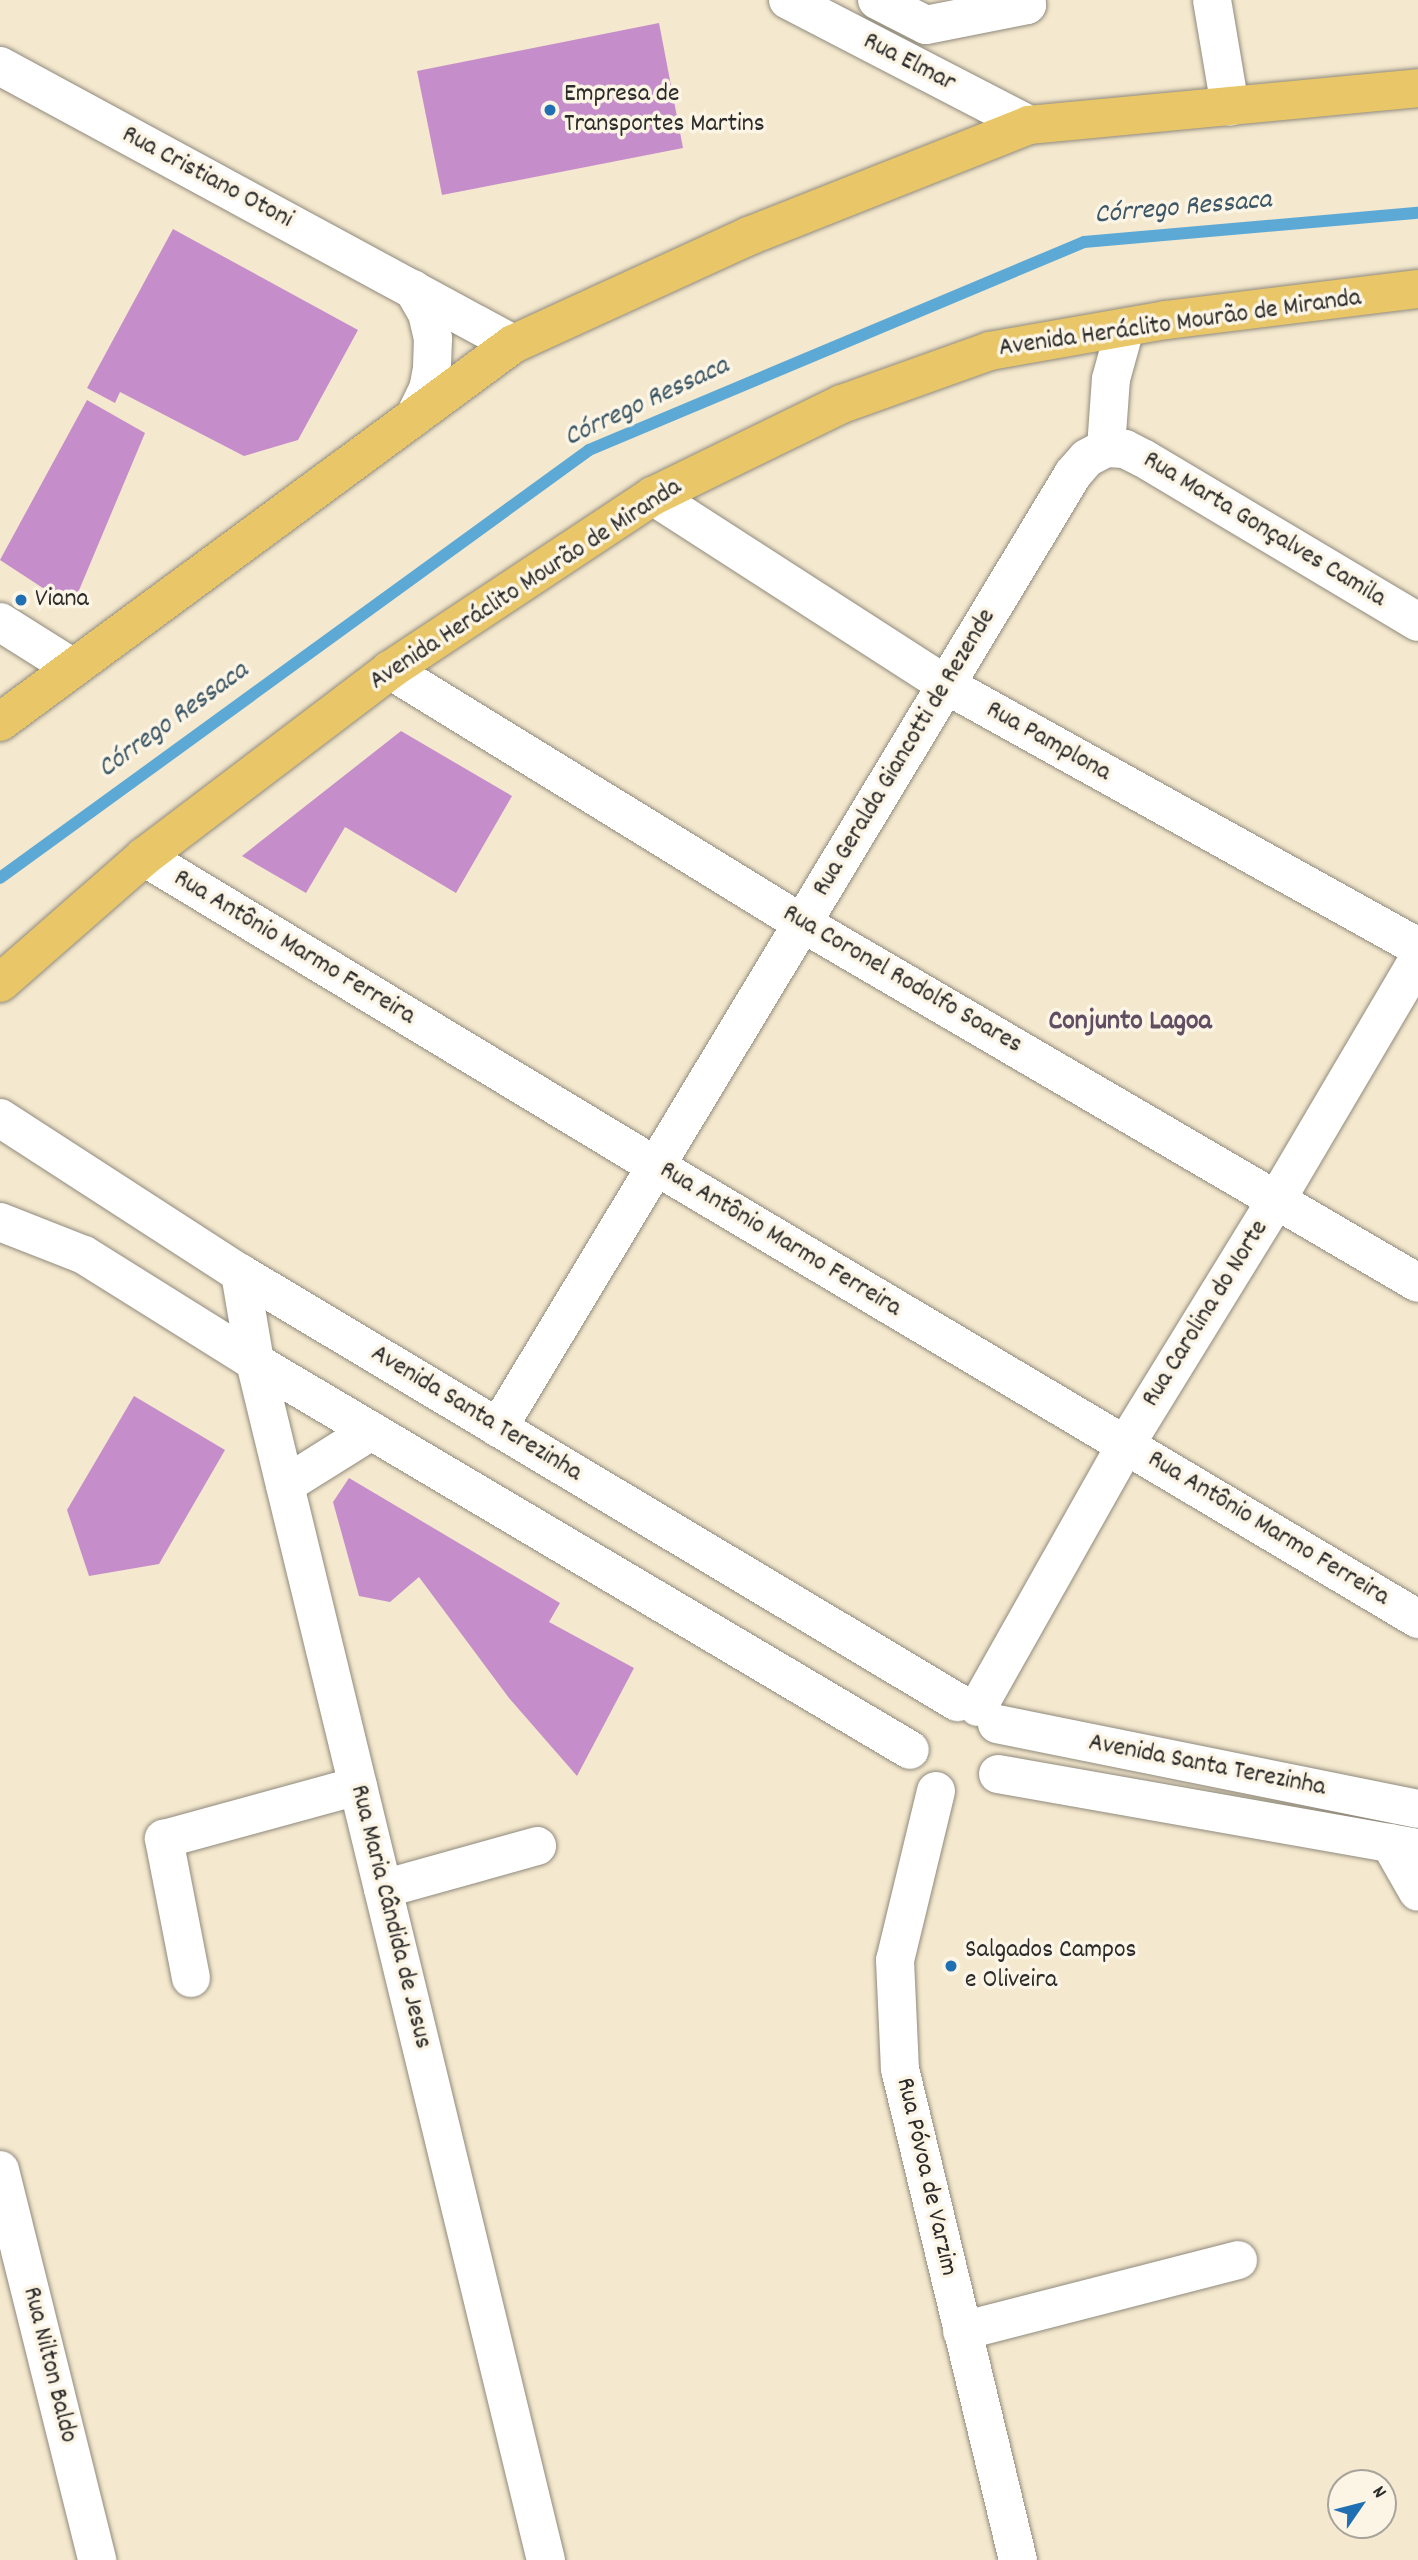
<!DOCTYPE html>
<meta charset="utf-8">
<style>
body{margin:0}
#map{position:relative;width:1418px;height:2560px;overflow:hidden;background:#f4e8ce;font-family:Dekko,sans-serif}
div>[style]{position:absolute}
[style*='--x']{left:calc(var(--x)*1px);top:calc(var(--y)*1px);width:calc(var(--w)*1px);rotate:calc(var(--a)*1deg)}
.stream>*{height:12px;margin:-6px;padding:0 6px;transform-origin:6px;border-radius:6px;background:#5da9d6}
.building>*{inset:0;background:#c58ecb}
.roads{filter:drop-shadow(0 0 2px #908a7c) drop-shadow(0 0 2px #908a7c)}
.minor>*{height:38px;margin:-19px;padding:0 19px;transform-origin:19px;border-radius:19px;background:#fff}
.major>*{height:38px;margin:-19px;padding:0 19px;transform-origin:19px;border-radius:19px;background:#e9c769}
.dots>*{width:19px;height:19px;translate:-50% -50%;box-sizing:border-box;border:4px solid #fcf5e5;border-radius:50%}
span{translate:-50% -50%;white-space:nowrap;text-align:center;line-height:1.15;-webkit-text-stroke:7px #fcf5e5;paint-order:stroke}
.street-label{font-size:26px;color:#2b2b2b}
.poi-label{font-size:26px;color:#2b2b2b}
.left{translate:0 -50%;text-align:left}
.water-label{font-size:28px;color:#3c5767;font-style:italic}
.neighbourhood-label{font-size:28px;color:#614e63;font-weight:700}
.north{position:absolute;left:1327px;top:2469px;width:70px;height:70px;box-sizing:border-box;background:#fcf5e5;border:2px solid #a8a49b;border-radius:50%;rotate:55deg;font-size:19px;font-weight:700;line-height:28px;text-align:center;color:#2b2b2b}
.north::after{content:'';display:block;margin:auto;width:24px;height:32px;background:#1f6fb2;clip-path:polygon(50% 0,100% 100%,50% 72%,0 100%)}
</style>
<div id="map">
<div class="stream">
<i style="--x:0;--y:878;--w:728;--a:-36"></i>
<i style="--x:589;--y:450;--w:537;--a:-22.79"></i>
<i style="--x:1084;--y:242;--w:335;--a:-5"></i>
</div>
<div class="building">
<i style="clip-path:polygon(659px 23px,683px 148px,442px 195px,417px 71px)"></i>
<i style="clip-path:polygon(173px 229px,358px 330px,298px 440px,244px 456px,120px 392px,115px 403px,87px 388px)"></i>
<i style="clip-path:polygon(87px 400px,145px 433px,72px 607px,0 560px)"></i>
<i style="clip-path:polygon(401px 731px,512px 796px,456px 893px,345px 827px,306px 893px,242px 856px)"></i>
<i style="clip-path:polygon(134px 1396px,225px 1450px,159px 1564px,89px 1576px,67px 1510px)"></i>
<i style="clip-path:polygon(349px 1478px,560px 1603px,549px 1622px,634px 1668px,577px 1776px,509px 1698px,419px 1577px,390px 1602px,359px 1596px,333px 1502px)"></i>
</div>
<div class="roads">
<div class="minor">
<i style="--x:788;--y:0;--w:271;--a:27.4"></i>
<i style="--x:877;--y:0;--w:55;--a:27"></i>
<i style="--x:926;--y:25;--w:103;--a:-11.2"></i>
<i style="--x:1027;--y:5;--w:5;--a:-101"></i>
<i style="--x:1212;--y:0;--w:108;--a:80.4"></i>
<i style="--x:0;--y:66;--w:583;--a:28.45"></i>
<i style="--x:413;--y:289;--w:28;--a:60"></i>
<i style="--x:427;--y:313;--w:26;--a:77"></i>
<i style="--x:433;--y:338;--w:31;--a:92"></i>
<i style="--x:432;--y:369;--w:20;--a:101"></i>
<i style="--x:428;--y:389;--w:30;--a:116"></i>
<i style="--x:1106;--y:448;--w:69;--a:-85.9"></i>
<i style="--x:1111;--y:379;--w:53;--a:-74.6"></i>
<i style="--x:653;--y:496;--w:349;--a:32.8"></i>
<i style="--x:946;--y:685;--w:540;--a:29.03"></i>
<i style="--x:0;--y:622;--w:86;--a:32.2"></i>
<i style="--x:390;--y:670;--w:483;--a:31.6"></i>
<i style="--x:802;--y:923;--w:713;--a:30.3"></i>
<i style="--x:144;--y:857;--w:596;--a:31.13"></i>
<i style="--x:654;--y:1165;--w:889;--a:30.72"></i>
<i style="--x:0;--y:1118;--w:286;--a:32.9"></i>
<i style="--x:240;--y:1273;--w:836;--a:30.89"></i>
<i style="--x:0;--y:1222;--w:90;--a:21.4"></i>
<i style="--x:84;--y:1255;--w:202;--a:32"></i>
<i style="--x:255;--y:1362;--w:761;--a:30.64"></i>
<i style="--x:240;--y:1273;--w:90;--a:80.4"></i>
<i style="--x:255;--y:1362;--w:1233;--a:76.35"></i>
<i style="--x:498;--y:1428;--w:1114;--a:-58.92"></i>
<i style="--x:1073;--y:474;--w:21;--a:-49"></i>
<i style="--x:1087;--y:458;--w:21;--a:-28"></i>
<i style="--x:1106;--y:448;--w:19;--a:3"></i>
<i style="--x:1125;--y:449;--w:20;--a:27"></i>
<i style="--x:1143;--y:458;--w:320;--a:30.8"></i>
<i style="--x:285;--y:1485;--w:102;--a:-32.1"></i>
<i style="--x:978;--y:1707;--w:302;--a:-60.6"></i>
<i style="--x:1126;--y:1444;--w:288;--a:-58.4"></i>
<i style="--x:1277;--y:1199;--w:277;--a:-59.5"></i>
<i style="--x:997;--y:1724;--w:429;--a:11.4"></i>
<i style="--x:998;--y:1774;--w:426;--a:10"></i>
<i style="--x:936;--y:1791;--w:174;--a:103.6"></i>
<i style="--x:895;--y:1960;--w:109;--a:87.4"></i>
<i style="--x:900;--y:2069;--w:505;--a:76.49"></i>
<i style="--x:1390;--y:1843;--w:56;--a:60.3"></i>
<i style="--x:383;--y:1889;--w:160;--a:-15.6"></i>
<i style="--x:191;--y:1978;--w:142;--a:-101"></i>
<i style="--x:164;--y:1839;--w:201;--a:-15.3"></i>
<i style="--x:0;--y:2170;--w:402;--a:76"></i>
<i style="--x:962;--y:2331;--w:285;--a:-14.4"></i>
</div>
<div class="major">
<i style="--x:0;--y:722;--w:637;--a:-36.38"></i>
<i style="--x:513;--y:344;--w:260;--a:-24.6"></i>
<i style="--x:749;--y:236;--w:301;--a:-21.6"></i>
<i style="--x:1029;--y:125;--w:391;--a:-5.4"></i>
<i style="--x:0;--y:983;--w:191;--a:-41.2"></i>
<i style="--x:144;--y:857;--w:309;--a:-37.2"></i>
<i style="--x:390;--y:670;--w:315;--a:-33.5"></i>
<i style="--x:653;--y:496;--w:210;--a:-26"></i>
<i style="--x:842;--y:404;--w:157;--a:-19.7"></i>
<i style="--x:990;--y:351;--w:179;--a:-10"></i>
<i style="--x:1166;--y:320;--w:254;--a:-7"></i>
</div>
</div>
<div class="dots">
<i style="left:550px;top:110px;background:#1f6fb2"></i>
<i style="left:21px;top:600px;background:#1f6fb2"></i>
<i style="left:951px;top:1966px;background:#1f6fb2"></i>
</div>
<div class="street-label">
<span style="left:909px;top:63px;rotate:27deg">Rua Elmar</span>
<span style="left:207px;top:178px;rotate:28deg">Rua Cristiano Otoni</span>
<span style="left:1180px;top:324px;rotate:-8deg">Avenida Heráclito Mourão de Miranda</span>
<span style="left:1264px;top:530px;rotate:31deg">Rua Marta Gonçalves Camila</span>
<span style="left:526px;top:585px;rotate:-33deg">Avenida Heráclito Mourão de Miranda</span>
<span style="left:1048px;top:742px;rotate:29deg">Rua Pamplona</span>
<span style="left:905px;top:753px;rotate:-59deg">Rua Geralda Giancotti de Rezende</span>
<span style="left:294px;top:948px;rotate:31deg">Rua Antônio Marmo Ferreira</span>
<span style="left:902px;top:980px;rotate:30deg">Rua Coronel Rodolfo Soares</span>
<span style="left:780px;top:1240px;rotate:31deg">Rua Antônio Marmo Ferreira</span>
<span style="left:1206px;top:1314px;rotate:-58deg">Rua Carolina do Norte</span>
<span style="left:476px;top:1414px;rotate:31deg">Avenida Santa Terezinha</span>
<span style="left:1268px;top:1529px;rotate:31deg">Rua Antônio Marmo Ferreira</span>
<span style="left:1207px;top:1766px;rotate:11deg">Avenida Santa Terezinha</span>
<span style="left:390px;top:1917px;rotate:76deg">Rua Maria Cândida de Jesus</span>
<span style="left:926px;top:2177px;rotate:77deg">Rua Póvoa de Varzim</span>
<span style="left:49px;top:2365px;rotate:76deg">Rua Nilton Baldo</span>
</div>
<div class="poi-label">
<span class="left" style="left:564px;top:110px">Empresa de<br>Transportes Martins</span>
<span class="left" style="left:35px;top:600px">Viana</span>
<span class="left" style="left:965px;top:1966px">Salgados Campos<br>e Oliveira</span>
</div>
<div class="water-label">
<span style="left:1183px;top:209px;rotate:-5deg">Córrego Ressaca</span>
<span style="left:647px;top:403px;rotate:-25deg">Córrego Ressaca</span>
<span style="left:174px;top:721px;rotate:-36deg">Córrego Ressaca</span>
</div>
<div class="neighbourhood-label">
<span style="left:1130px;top:1023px">Conjunto Lagoa</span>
</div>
<div class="north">N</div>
</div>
